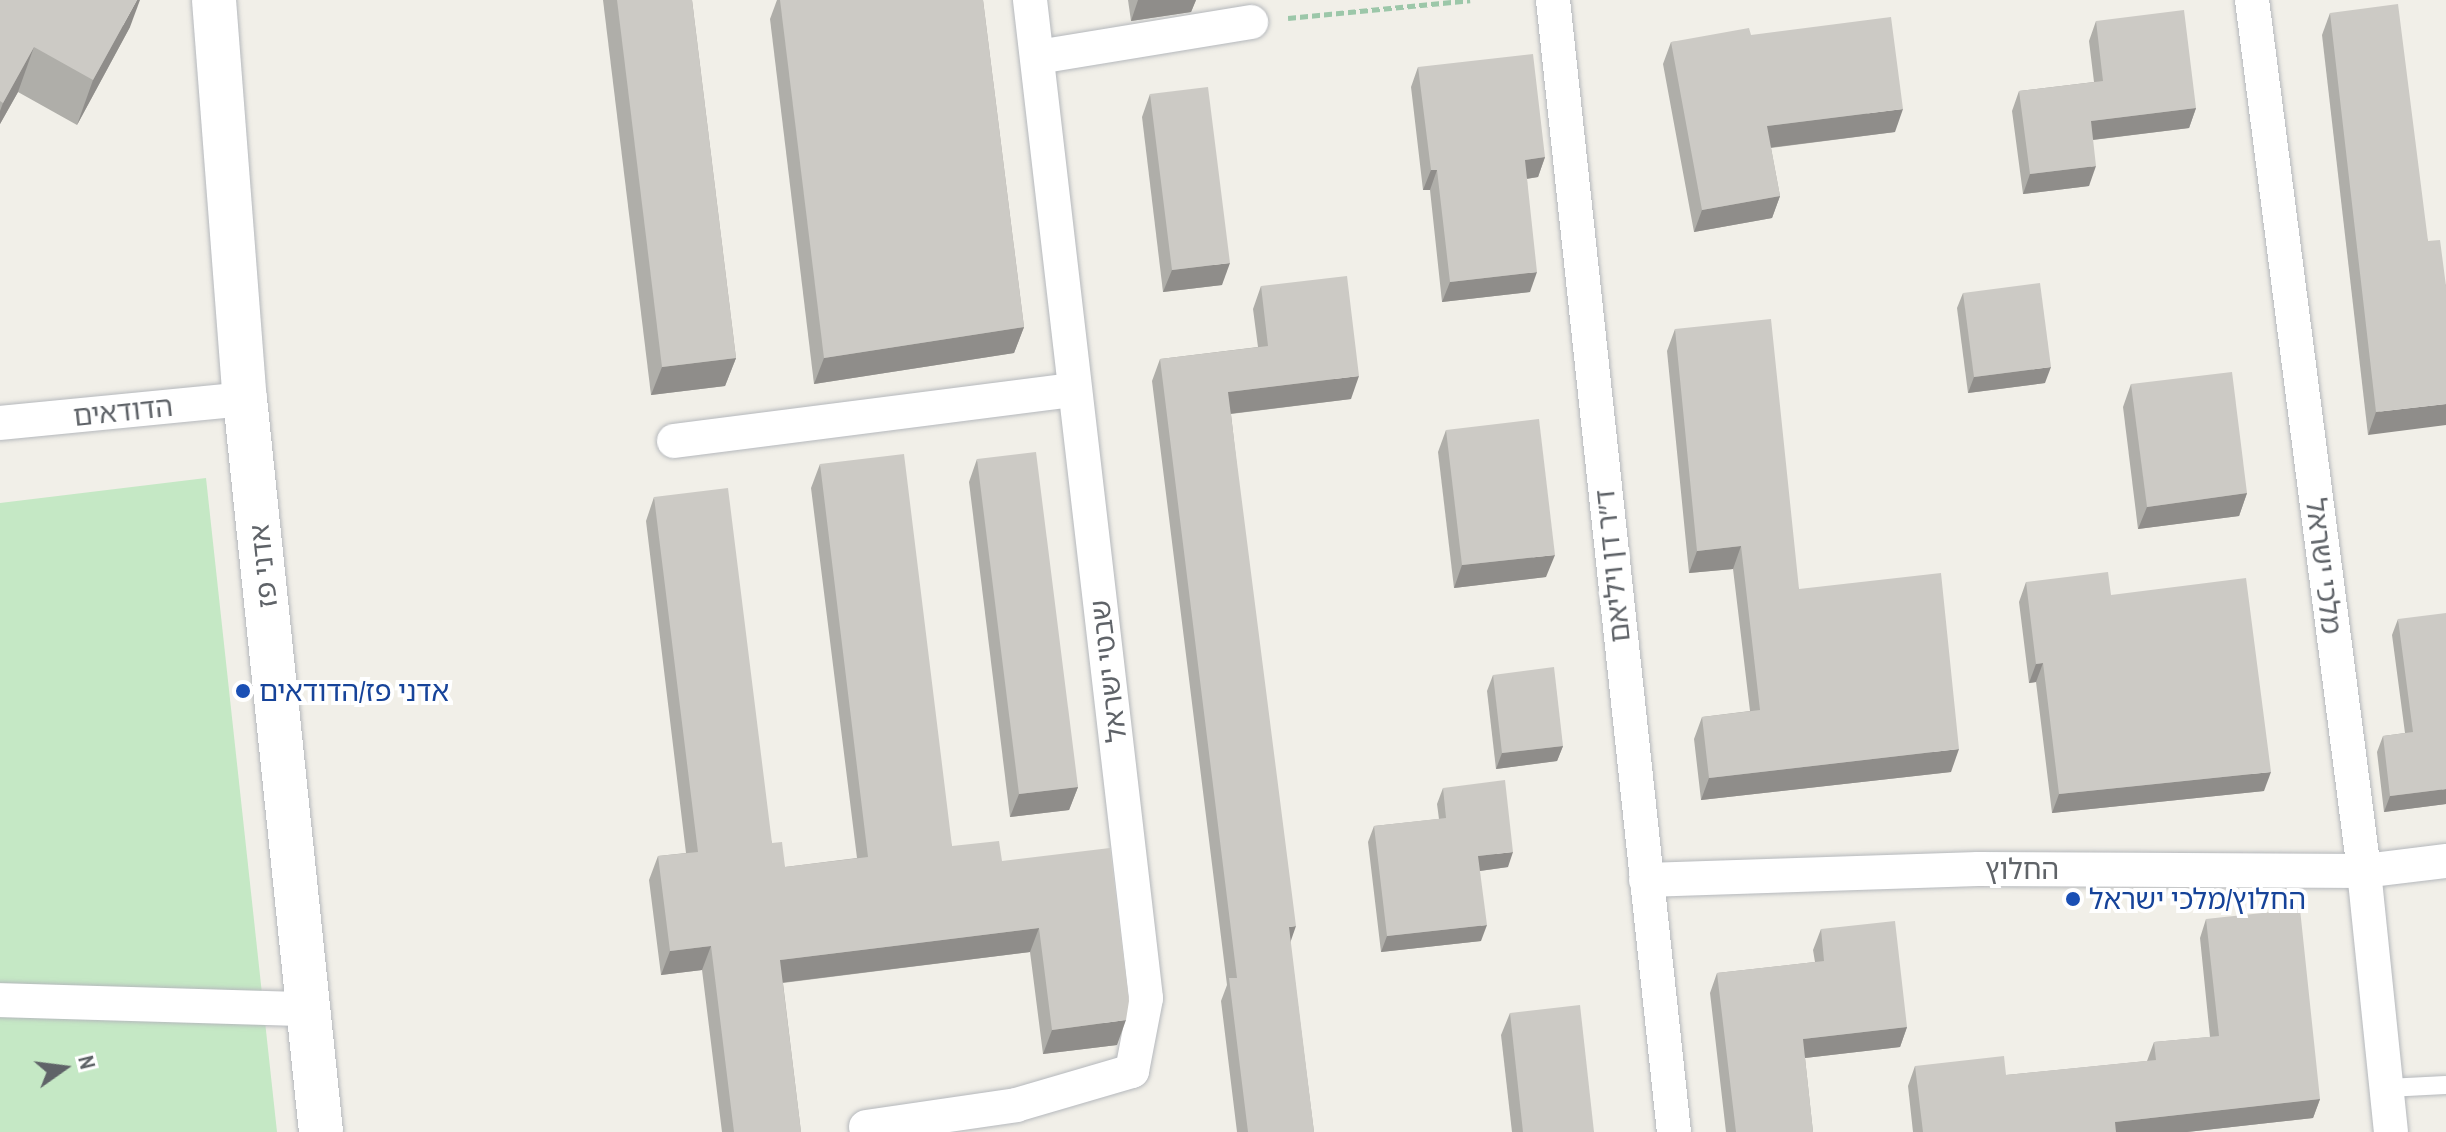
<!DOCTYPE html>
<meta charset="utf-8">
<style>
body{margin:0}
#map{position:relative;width:2446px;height:1132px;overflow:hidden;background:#f1efe8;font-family:"Archivo Narrow","Noto Sans Hebrew",sans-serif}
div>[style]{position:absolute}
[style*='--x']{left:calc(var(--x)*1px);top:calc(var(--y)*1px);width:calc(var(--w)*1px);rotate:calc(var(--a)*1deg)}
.green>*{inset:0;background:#c5e8c5}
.path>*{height:5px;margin-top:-2.5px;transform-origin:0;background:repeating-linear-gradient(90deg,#9cc7a9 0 8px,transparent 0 12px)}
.roads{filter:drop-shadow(0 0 2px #b5b8bc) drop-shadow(0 0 2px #b5b8bc)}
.service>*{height:18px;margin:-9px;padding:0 9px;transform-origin:9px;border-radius:9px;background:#fff}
.minor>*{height:34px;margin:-17px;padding:0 17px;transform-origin:17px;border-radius:17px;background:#fff}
.tertiary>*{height:44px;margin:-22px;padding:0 22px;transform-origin:22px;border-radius:22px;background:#fff}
.wall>*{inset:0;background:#afaea9}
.shaded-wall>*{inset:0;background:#8f8d8a}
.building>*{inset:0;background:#cccac5}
.dots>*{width:22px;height:22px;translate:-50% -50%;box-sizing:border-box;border:4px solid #fff;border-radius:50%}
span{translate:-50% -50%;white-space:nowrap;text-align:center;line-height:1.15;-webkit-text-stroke:8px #fff;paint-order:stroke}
.street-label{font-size:28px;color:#5f6368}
.transit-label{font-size:28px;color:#164399}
.left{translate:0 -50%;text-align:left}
.north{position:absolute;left:24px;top:1028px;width:80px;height:80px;-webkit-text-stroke:6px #fff;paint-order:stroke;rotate:76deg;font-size:22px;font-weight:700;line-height:32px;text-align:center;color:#5f6368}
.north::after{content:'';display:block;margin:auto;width:28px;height:36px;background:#5f6368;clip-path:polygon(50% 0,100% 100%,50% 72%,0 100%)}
</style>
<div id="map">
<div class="green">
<i style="clip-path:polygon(206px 478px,277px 1132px,0 1132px,0 503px)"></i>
</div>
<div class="path">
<i style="--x:1288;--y:18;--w:183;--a:-5.6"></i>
</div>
<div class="roads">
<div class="service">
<i style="--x:2387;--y:1088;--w:59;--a:-2.9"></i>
</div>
<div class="minor">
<i style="--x:1553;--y:0;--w:1138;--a:83.9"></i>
<i style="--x:2252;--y:0;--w:878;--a:82.67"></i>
<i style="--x:2364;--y:871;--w:262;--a:84.1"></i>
<i style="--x:1038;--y:57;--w:216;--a:-9.3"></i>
<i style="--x:0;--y:423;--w:246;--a:-5.6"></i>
<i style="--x:674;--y:441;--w:403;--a:-7.3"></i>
<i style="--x:1646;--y:880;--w:332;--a:-1.9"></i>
<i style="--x:1978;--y:869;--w:386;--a:0.3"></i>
<i style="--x:2364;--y:871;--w:83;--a:-7"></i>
<i style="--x:0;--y:1000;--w:308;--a:1.7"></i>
<i style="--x:866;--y:1127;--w:152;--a:-8.3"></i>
<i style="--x:1016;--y:1105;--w:121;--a:-16.3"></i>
<i style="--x:1132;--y:1071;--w:74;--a:-79.1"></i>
<i style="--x:1146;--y:998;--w:1005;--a:-96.63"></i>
</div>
<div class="tertiary">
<i style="--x:214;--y:0;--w:400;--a:85.6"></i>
<i style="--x:245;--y:399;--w:737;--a:84.08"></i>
</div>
</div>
<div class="wall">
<i style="clip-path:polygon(0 0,130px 27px,77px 125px,18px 92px,0 124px)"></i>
<i style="clip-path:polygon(603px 0,692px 0,736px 358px,725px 386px,651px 395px)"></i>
<i style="clip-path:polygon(777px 0,983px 0,1024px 327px,1014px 353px,814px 384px,770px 19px)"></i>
<i style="clip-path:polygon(1128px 0,1196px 0,1191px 12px,1131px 21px)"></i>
<i style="clip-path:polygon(2330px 13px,2428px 241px,2446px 286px,2368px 435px,2322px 35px)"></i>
<i style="clip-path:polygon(2096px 21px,2196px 108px,2189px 128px,2093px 140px,2089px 186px,2023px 194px,2012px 111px,2019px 91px,2094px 82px,2089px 41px)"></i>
<i style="clip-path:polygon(1751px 35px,1895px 132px,1771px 148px,1780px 196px,1772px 218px,1694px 232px,1663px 64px,1671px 42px)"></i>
<i style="clip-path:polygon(1418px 67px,1545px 157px,1538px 177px,1527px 179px,1530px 292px,1442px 302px,1430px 190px,1423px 190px,1411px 87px)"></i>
<i style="clip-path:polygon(1150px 94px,1222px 285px,1163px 292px,1142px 117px)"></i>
<i style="clip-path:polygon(1261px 286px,1351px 399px,1231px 414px,1290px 942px,1314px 1132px,1237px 1132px,1221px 1001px,1227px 985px,1152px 381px,1160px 359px,1258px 347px,1253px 309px)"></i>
<i style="clip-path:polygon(1963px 293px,2045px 383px,1968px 393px,1957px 308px)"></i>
<i style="clip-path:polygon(1675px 329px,1799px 589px,1951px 772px,1701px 800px,1694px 739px,1702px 717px,1750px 711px,1733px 569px,1689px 573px,1667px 351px)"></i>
<i style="clip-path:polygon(2131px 384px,2247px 493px,2239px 516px,2138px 529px,2123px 407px)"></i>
<i style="clip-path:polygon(1446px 430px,1546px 577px,1454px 588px,1438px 452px)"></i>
<i style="clip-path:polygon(977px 459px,1078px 787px,1069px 810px,1010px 817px,969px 482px)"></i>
<i style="clip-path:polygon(820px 464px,952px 846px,1002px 861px,1117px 1045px,1043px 1054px,1030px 952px,783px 983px,801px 1132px,722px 1132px,702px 970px,661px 975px,649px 880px,658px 856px,686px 853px,646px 521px,654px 497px,772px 843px,785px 867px,857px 858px,811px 488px)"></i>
<i style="clip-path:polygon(2026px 582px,2111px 595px,2264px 791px,2052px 813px,2036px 682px,2029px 683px,2019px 602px)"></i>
<i style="clip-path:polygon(2398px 619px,2446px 804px,2384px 812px,2377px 752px,2383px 736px,2405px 733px,2392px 635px)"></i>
<i style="clip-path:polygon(1493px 675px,1563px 746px,1557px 761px,1496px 769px,1487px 691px)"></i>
<i style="clip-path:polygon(1443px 788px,1508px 867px,1480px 871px,1481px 941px,1381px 952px,1368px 842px,1374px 826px,1439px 819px,1437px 804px)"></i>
<i style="clip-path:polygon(2206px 919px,2320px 1099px,2313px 1118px,2187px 1132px,1913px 1132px,1908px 1086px,1915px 1066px,2006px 1075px,2147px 1061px,2154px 1042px,2210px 1037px,2200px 938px)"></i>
<i style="clip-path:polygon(1821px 929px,1907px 1027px,1900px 1047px,1805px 1058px,1813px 1132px,1726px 1132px,1710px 993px,1717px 973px,1815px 962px,1813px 950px)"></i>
<i style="clip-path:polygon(1510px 1013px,1594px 1132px,1512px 1132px,1501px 1035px)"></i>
</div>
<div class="shaded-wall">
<i style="clip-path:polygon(137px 0,140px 0,130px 27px,77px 125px,93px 80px)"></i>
<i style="clip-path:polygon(1138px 0,1196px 0,1191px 12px,1131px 21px)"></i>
<i style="clip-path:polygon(34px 47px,18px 92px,0 124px,0 111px,3px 103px)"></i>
<i style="clip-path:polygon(2196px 108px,2189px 128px,2083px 141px,2091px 121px)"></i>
<i style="clip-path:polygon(1903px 109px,1895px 132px,1759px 149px,1767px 126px)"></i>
<i style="clip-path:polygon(1545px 157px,1538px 177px,1518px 180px,1525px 160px)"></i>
<i style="clip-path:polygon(2096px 166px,2089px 186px,2023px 194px,2030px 174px)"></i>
<i style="clip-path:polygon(1431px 170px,1437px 170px,1430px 190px,1423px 190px)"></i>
<i style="clip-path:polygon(1780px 196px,1772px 218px,1694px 232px,1702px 210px)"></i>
<i style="clip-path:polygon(1230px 263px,1222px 285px,1163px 292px,1172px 270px)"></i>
<i style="clip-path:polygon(1537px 272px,1530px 292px,1442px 302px,1450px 282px)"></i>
<i style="clip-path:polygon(1024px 327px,1014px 353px,814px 384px,824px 358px)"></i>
<i style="clip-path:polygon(736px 358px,725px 386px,651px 395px,662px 367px)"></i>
<i style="clip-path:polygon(2051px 367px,2045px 383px,1968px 393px,1974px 377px)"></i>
<i style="clip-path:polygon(1359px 376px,1351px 399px,1220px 415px,1228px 392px)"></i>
<i style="clip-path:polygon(2446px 404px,2446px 425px,2368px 435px,2376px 412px)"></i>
<i style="clip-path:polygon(2247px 493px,2239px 516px,2138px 529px,2147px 507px)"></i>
<i style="clip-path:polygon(1741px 546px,1733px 569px,1689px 573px,1697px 551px)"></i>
<i style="clip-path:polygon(1555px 555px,1546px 577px,1454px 588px,1462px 565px)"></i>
<i style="clip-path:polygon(2043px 663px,2036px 682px,2029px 683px,2036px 664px)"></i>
<i style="clip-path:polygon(1563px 746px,1557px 761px,1496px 769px,1502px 753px)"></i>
<i style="clip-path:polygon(1959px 749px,1951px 772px,1701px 800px,1709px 778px)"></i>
<i style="clip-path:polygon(2271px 772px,2264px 791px,2052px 813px,2059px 794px)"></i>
<i style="clip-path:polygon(1078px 787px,1069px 810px,1010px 817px,1019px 794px)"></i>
<i style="clip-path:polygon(2446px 789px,2446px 804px,2384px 812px,2390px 796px)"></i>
<i style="clip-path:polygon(1513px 852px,1508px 867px,1472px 872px,1478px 856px)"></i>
<i style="clip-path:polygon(1487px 925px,1481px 941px,1381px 952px,1387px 936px)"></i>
<i style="clip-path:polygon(1296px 926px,1288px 949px,1289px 927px)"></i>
<i style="clip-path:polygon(1039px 928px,1030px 952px,771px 984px,780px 960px)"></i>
<i style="clip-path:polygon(711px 946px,702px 970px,661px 975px,670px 951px)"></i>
<i style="clip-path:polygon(1126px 1020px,1117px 1045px,1043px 1054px,1052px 1030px)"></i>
<i style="clip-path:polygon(1907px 1027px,1900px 1047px,1796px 1059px,1803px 1039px)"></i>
<i style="clip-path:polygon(2320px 1099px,2313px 1118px,2187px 1132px,2111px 1132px,2115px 1122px)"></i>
</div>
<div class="building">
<i style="clip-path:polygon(0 0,137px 0,93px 80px,34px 47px,3px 103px,0 101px)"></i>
<i style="clip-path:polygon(617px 0,692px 0,736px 358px,662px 367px)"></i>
<i style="clip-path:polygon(780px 0,983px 0,1024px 327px,824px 358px)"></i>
<i style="clip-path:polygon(2398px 4px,2428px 241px,2440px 240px,2446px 286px,2446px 404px,2376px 412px,2330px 13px)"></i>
<i style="clip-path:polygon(2184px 10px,2196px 108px,2091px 121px,2096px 166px,2030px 174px,2019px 91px,2103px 81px,2096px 21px)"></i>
<i style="clip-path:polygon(1891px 17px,1903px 109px,1767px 126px,1780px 196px,1702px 210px,1671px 42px,1749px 28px,1751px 35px)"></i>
<i style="clip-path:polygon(1533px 54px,1545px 157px,1525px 160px,1537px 272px,1450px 282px,1437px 170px,1431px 170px,1418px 67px)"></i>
<i style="clip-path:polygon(1208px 87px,1230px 263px,1172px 270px,1150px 94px)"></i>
<i style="clip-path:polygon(1347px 276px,1359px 376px,1228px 392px,1296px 926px,1289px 927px,1314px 1132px,1248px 1132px,1229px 978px,1237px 978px,1160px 359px,1268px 346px,1261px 286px)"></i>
<i style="clip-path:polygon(2040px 283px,2051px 367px,1974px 377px,1963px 293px)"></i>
<i style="clip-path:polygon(1771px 319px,1799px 589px,1941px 573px,1959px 749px,1709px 778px,1702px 717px,1760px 710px,1741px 546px,1697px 551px,1675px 329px)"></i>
<i style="clip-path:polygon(2232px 372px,2247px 493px,2147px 507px,2131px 384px)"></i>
<i style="clip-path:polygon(1539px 419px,1555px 555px,1462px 565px,1446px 430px)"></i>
<i style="clip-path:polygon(1036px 452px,1078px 787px,1019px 794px,977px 459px)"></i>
<i style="clip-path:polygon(904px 454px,952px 846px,999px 841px,1002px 861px,1110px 848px,1129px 1001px,1126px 1020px,1052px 1030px,1039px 928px,780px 960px,801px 1132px,734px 1132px,711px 946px,670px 951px,658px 856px,698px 852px,654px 497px,728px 488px,772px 843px,782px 842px,785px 867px,868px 857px,820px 464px)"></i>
<i style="clip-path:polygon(2108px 572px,2111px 595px,2246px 578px,2271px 772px,2059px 794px,2043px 663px,2036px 664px,2026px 582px)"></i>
<i style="clip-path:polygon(2446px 613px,2446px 789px,2390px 796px,2383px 736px,2413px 732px,2398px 619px)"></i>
<i style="clip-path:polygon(1554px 667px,1563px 746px,1502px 753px,1493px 675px)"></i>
<i style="clip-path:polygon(1505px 780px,1513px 852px,1478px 856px,1487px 925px,1387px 936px,1374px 826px,1446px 818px,1443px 788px)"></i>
<i style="clip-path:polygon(2300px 909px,2320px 1099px,2115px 1122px,2116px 1132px,1923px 1132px,1915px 1066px,2004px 1056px,2006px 1075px,2156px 1060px,2154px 1042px,2219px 1036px,2206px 919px)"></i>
<i style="clip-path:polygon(1895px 921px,1907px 1027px,1803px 1039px,1813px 1132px,1736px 1132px,1717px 973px,1824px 961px,1821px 929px)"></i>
<i style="clip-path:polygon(1580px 1005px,1594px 1132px,1523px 1132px,1510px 1013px)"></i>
</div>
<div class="dots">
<i style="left:243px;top:691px;background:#1a4fb4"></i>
<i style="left:2073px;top:899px;background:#1a4fb4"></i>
</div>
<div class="street-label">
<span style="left:123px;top:411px;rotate:-6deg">הדודאים</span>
<span style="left:263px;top:566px;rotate:-96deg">אדני פז</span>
<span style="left:1612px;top:566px;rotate:-96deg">ד״ר דן ויליאם</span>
<span style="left:2324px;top:566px;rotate:83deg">מלכי ישראל</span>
<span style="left:1108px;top:671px;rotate:-97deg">שבטי ישראל</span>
<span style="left:2022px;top:869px">החלוץ</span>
</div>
<div class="transit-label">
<span class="left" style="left:259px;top:691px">אדני פז/הדודאים</span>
<span class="left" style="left:2089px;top:899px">החלוץ/מלכי ישראל</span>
</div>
<div class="north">N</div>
</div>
